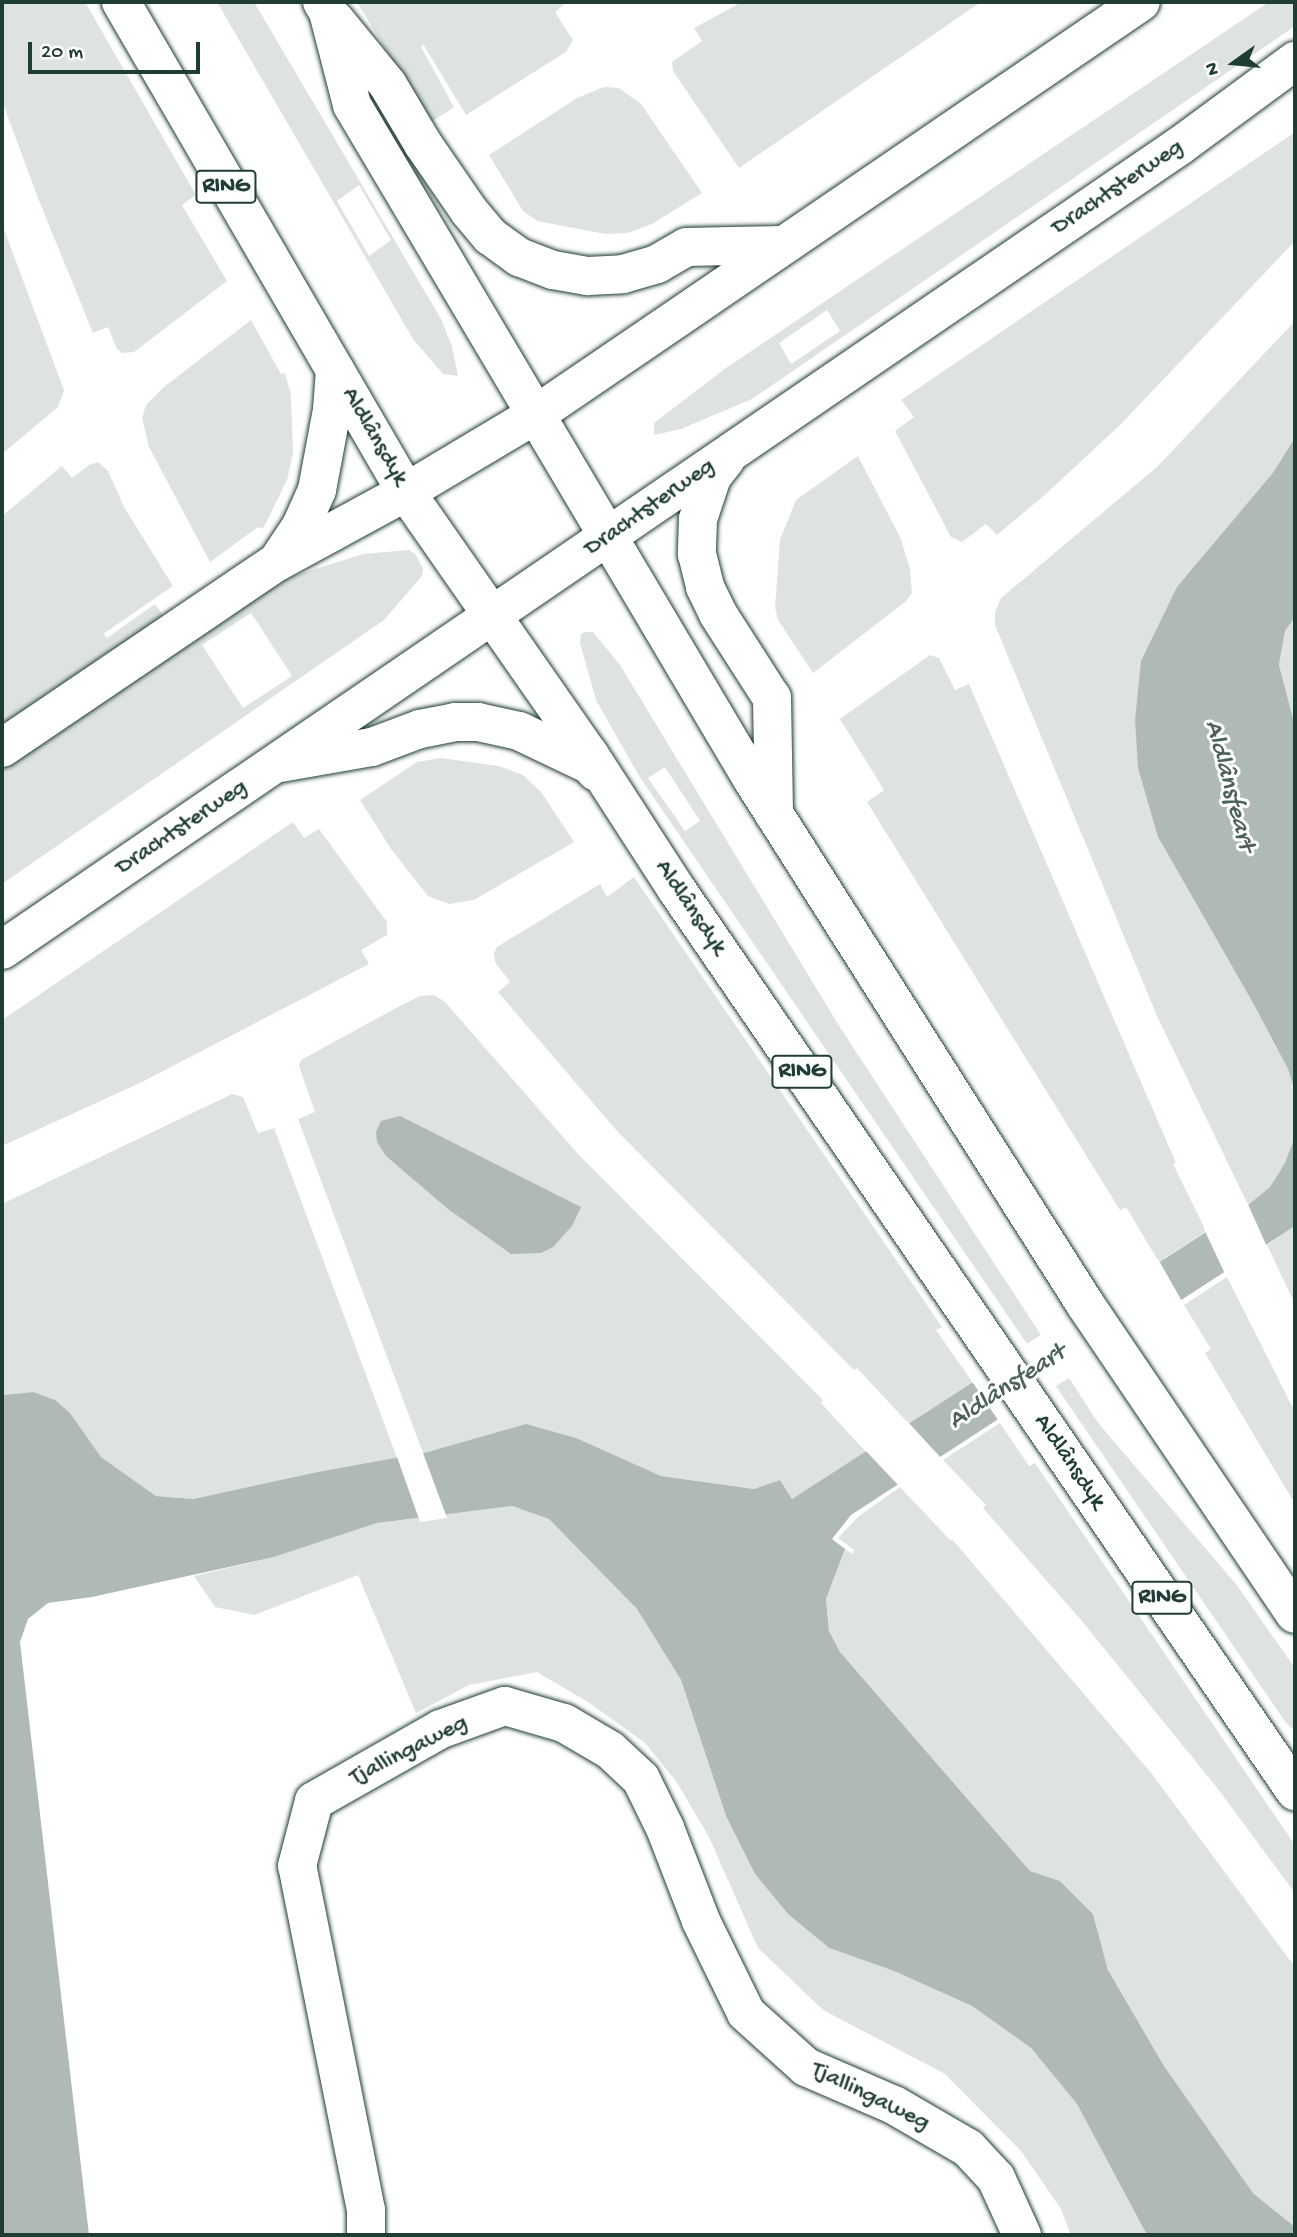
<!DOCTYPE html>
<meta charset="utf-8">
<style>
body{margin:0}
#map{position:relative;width:1297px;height:2237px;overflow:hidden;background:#fff;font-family:"Gochi Hand",sans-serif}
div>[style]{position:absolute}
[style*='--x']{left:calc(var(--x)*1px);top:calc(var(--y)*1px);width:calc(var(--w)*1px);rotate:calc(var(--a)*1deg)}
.green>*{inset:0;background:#dee3e2}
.water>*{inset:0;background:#afbab7}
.pier>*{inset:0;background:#fff}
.roads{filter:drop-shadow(0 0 2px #1f3d34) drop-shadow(0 0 2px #1f3d34)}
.street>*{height:38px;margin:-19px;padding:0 19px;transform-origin:19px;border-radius:19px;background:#fff}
.secondary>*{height:38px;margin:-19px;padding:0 19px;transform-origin:19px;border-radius:19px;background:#fff}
.primary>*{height:38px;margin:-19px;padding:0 19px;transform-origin:19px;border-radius:19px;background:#fff}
span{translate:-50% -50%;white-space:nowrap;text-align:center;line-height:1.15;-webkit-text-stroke:6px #fff;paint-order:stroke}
.shield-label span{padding:2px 5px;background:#fff;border:2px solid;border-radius:5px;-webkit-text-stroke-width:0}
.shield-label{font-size:23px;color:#1f3d34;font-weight:700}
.street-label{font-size:24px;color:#1f3d34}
.water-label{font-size:26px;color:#4a625b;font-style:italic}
.frame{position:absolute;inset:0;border:4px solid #1f3d34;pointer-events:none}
.north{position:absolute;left:1199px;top:28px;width:70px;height:70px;-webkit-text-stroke:5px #fff;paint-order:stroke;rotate:255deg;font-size:19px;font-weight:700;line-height:28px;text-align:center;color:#1f3d34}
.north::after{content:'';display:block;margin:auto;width:24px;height:32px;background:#1f3d34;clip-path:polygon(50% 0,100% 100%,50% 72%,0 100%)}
.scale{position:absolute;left:28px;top:42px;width:172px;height:32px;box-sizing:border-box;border:4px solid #1f3d34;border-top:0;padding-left:9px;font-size:21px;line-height:24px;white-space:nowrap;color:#1f3d34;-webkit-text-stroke:5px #fff;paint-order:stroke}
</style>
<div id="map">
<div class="green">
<i style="clip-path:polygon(2px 2px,85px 2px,196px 195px,182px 205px,227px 281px,134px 352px,122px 353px,117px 349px,108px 327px,93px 333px,38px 198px,2px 101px)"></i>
<i style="clip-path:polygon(evenodd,217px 2px,254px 2px,441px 319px,452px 346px,458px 376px,443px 374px,413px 339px,217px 2px,359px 185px,391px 240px,369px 256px,337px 201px,359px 185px)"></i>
<i style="clip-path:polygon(357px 2px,567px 2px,555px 12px,573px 40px,566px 52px,466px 115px,423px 44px,421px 47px,454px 107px,430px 123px)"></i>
<i style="clip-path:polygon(742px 2px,981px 2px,739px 168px,673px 71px,672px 62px,702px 41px,694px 28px)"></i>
<i style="clip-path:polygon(evenodd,1269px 2px,1295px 2px,1295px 26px,752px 399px,681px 429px,654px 435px,654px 423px,726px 368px,1269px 2px,827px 310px,840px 331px,791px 364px,779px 343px,827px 310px)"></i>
<i style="clip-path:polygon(604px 87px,619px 88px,641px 104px,702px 193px,652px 224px,628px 233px,605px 234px,537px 221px,523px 211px,489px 155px,577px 98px)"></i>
<i style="clip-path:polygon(1295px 132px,1295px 241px,1120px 425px,1047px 493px,997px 535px,986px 524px,962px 542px,951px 537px,895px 431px,914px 417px,901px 400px)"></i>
<i style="clip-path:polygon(2px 224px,64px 390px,58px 407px,2px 454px)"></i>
<i style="clip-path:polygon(251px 320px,281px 374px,285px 373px,291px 395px,293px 453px,287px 480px,263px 529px,258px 527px,210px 562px,149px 447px,142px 418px,146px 405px,164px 387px)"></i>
<i style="clip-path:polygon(1295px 321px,1295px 438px,1272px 474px,1158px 837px,1253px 1003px,1288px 1069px,1295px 1091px,1295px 1136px,1285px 1164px,1270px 1187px,1248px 1205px,1157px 1016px,995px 625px,995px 612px,1001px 598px,1157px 467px)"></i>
<i style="clip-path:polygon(858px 456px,900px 537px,910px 569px,912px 593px,905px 602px,813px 673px,778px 620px,775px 607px,780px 540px,796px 500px)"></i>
<i style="clip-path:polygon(98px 462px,108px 471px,124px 507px,173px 586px,103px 634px,107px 638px,155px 604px,165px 618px,2px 729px,2px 516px,62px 466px,72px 478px,89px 465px)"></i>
<i style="clip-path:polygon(evenodd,409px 550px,416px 555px,423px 569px,422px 576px,384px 620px,2px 884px,2px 766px,246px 603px,293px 576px,363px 554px,409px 550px,251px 613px,292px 676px,243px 708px,202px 645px,251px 613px)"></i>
<i style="clip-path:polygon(1295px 617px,1295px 726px,1279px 665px,1285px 631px)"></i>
<i style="clip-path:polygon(evenodd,585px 632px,593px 632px,620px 665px,838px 1024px,1099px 1424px,1236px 1584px,1295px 1668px,1295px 1731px,1286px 1723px,639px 776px,596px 700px,580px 643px,581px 634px,585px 632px,665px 767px,700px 821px,685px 831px,648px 778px,665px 767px)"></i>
<i style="clip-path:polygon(930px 655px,939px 658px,955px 690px,969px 684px,1176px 1163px,1173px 1164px,1204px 1227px,1205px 1232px,1159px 1262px,1126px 1207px,1120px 1210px,867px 802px,884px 790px,840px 719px)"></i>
<i style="clip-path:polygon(441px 758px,499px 766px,523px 775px,541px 792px,574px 842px,474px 900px,449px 904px,428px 896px,391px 849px,360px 800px,417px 762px)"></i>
<i style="clip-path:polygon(293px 822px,304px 838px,319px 829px,387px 922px,387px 935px,361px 950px,369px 964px,142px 1082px,2px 1146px,2px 1020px)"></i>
<i style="clip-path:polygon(634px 877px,942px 1327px,936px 1330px,973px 1383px,909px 1424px,857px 1368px,854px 1370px,617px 1131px,498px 992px,510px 982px,495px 962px,494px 953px,497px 947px,600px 884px,607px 897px)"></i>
<i style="clip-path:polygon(434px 995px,445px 1002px,579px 1155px,823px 1400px,821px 1403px,866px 1452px,792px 1499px,780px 1480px,754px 1489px,661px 1476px,630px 1463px,423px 1453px,298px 1119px,315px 1112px,299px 1066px,301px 1060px,396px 1008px,420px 996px)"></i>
<i style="clip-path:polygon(232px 1094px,243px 1097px,258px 1133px,274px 1128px,397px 1458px,193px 1499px,156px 1496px,101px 1457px,70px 1413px,33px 1392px,2px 1395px,2px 1204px)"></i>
<i style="clip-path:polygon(1295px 1226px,1295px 1304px,1267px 1245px)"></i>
<i style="clip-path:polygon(1227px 1277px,1295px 1412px,1295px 1504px,1205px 1353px,1211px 1349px,1184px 1305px)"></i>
<i style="clip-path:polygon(1000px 1423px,1029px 1466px,1035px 1463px,1295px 1845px,1295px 1893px,1218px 1789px,1081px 1620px,983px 1508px,986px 1505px,943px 1460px)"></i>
<i style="clip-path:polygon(900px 1487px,950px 1540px,952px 1539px,1152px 1774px,1295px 1967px,1295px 2227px,1253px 2193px,1164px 2066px,1108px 1970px,1093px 1914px,1060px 1881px,1030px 1871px,840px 1652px,829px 1631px,826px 1599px,845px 1549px,852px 1554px,854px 1550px,838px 1538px,859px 1516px)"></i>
<i style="clip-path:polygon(512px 1506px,549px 1519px,637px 1609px,681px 1680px,726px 1816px,755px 1874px,788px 1914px,829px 1948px,894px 1971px,972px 2006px,1031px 2048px,1077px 2104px,1147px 2235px,1071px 2235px,1061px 2209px,1021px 2151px,945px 2074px,823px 2010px,758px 1948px,709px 1837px,676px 1781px,645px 1743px,588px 1702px,537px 1672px,469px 1685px,416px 1713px,358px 1575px,254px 1615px,215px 1607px,194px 1576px,274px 1557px,377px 1523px)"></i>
</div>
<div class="water">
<i style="clip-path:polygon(1295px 438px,1295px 617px,1285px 631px,1279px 665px,1295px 726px,1295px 1091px,1288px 1069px,1253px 1003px,1158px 837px,1138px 768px,1135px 720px,1141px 661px,1177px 587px,1272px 474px)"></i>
<i style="clip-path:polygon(400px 1116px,581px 1207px,572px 1226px,553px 1247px,541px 1253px,511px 1254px,448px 1209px,386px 1156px,377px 1142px,376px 1132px,381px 1121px)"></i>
<i style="clip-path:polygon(1295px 1136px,1295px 1226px,851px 1515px,832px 1539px,845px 1549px,826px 1599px,829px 1631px,840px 1652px,1030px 1871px,1060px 1881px,1093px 1914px,1108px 1970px,1164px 2066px,1253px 2193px,1295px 2227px,1295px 2235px,1147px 2235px,1077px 2104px,1031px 2048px,972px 2006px,894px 1971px,829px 1948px,788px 1914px,755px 1874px,726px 1816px,681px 1680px,637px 1609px,549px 1519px,512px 1506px,377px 1523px,274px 1557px,92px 1597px,48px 1603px,28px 1619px,20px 1642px,89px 2235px,3px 2235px,2px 1395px,33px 1392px,55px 1400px,70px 1413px,101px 1457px,156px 1496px,193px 1499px,318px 1472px,428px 1452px,526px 1424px,576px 1438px,661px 1476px,754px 1489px,780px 1480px,792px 1499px,1248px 1205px,1270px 1187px,1285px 1163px)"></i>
</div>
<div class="pier">
<i style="clip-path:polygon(1247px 1202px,1268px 1249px,1226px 1276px,1204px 1229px)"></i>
<i style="clip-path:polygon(1158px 1259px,1183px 1303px,1000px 1423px,971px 1380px)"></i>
<i style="clip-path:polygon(907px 1421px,942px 1459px,900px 1487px,864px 1449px)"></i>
<i style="clip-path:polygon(422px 1450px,423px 1453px,447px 1518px,420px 1522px,396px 1454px)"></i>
</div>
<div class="roads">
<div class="street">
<i style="--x:366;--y:2235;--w:25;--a:-90"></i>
<i style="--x:366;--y:2210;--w:351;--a:-101.3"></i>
<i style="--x:297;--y:1866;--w:67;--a:-75.3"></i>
<i style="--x:314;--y:1801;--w:146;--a:-29.6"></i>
<i style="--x:441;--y:1729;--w:68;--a:-19.8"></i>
<i style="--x:505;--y:1706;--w:61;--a:16.1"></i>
<i style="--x:564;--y:1723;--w:53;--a:30.4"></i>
<i style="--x:610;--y:1750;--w:42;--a:43.1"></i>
<i style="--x:641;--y:1779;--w:55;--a:63.9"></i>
<i style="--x:665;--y:1828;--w:100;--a:68.8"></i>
<i style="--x:701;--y:1921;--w:102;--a:63.9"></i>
<i style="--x:746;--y:2013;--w:81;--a:42"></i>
<i style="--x:806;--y:2067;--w:96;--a:23.4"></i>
<i style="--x:894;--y:2105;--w:86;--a:30.2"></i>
<i style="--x:968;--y:2148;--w:41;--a:47"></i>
<i style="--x:996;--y:2178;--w:63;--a:65.5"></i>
</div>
<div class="secondary">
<i style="--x:2;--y:748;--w:332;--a:-34.1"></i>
<i style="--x:277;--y:562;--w:147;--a:-28.5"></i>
<i style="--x:2;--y:950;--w:592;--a:-34.33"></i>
</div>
<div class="primary">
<i style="--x:121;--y:2;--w:567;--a:59.82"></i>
<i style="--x:406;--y:492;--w:320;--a:55.1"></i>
<i style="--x:589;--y:754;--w:162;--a:57.1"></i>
<i style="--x:677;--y:890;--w:1093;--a:55.55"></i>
<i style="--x:322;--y:2;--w:12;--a:59"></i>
<i style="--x:328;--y:12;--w:96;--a:75.5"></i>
<i style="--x:352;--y:105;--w:784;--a:59.31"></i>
<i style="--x:752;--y:779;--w:622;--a:57.61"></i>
<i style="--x:1085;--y:1304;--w:374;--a:55.9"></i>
<i style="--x:335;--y:20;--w:84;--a:50.8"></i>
<i style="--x:388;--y:85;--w:69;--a:59.3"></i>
<i style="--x:423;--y:144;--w:81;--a:55.5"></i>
<i style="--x:469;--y:211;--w:33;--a:50"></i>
<i style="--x:490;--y:236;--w:36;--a:36"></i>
<i style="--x:519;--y:257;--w:36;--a:21"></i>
<i style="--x:553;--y:270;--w:36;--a:10"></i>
<i style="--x:588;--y:276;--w:35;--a:-3"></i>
<i style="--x:623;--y:274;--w:35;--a:-16"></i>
<i style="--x:657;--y:264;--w:34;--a:-30"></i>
<i style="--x:687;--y:247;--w:96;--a:-1.2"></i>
<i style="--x:726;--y:459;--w:23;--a:128"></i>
<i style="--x:712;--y:477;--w:44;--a:108.4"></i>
<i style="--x:698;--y:519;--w:35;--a:92"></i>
<i style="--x:697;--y:554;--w:34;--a:76"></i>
<i style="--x:705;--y:587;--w:30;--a:64"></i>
<i style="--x:718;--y:614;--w:100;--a:57.3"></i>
<i style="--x:772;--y:698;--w:116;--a:89"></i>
<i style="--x:406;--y:492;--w:150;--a:-30.8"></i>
<i style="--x:535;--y:415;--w:733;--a:-34.28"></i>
<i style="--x:277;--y:562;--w:43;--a:-56.3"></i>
<i style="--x:301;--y:526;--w:39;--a:-66"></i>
<i style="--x:317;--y:490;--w:81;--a:-79.4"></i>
<i style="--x:332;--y:410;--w:40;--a:-85.7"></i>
<i style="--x:491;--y:616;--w:835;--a:-34.32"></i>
<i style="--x:1181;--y:145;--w:142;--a:-36.4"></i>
<i style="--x:280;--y:763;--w:93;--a:-9.9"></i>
<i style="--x:372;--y:747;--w:51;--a:-20.6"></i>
<i style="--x:420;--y:729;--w:36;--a:-11"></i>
<i style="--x:455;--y:722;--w:23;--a:0"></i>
<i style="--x:478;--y:722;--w:42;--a:12.4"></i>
<i style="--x:519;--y:731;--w:79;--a:25.6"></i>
<i style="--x:590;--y:765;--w:9;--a:49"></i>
</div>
</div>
<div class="shield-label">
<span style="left:226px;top:187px">RING</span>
<span style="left:802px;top:1072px">RING</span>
<span style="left:1162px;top:1598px">RING</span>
</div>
<div class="street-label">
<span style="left:1118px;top:188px;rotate:-34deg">Drachtsterweg</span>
<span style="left:374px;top:437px;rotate:60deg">Aldlânsdyk</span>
<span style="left:650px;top:508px;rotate:-35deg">Drachtsterweg</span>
<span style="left:182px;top:828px;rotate:-34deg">Drachtsterweg</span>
<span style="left:690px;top:908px;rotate:56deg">Aldlânsdyk</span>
<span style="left:1069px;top:1462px;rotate:56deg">Aldlânsdyk</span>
<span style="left:409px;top:1751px;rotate:-27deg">Tjallingaweg</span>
<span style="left:870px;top:2097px;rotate:26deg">Tjallingaweg</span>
</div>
<div class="water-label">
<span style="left:1228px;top:786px;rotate:75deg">Aldlânsfeart</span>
<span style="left:1008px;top:1388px;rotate:-33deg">Aldlânsfeart</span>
</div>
<div class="frame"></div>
<div class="north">N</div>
<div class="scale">20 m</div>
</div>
